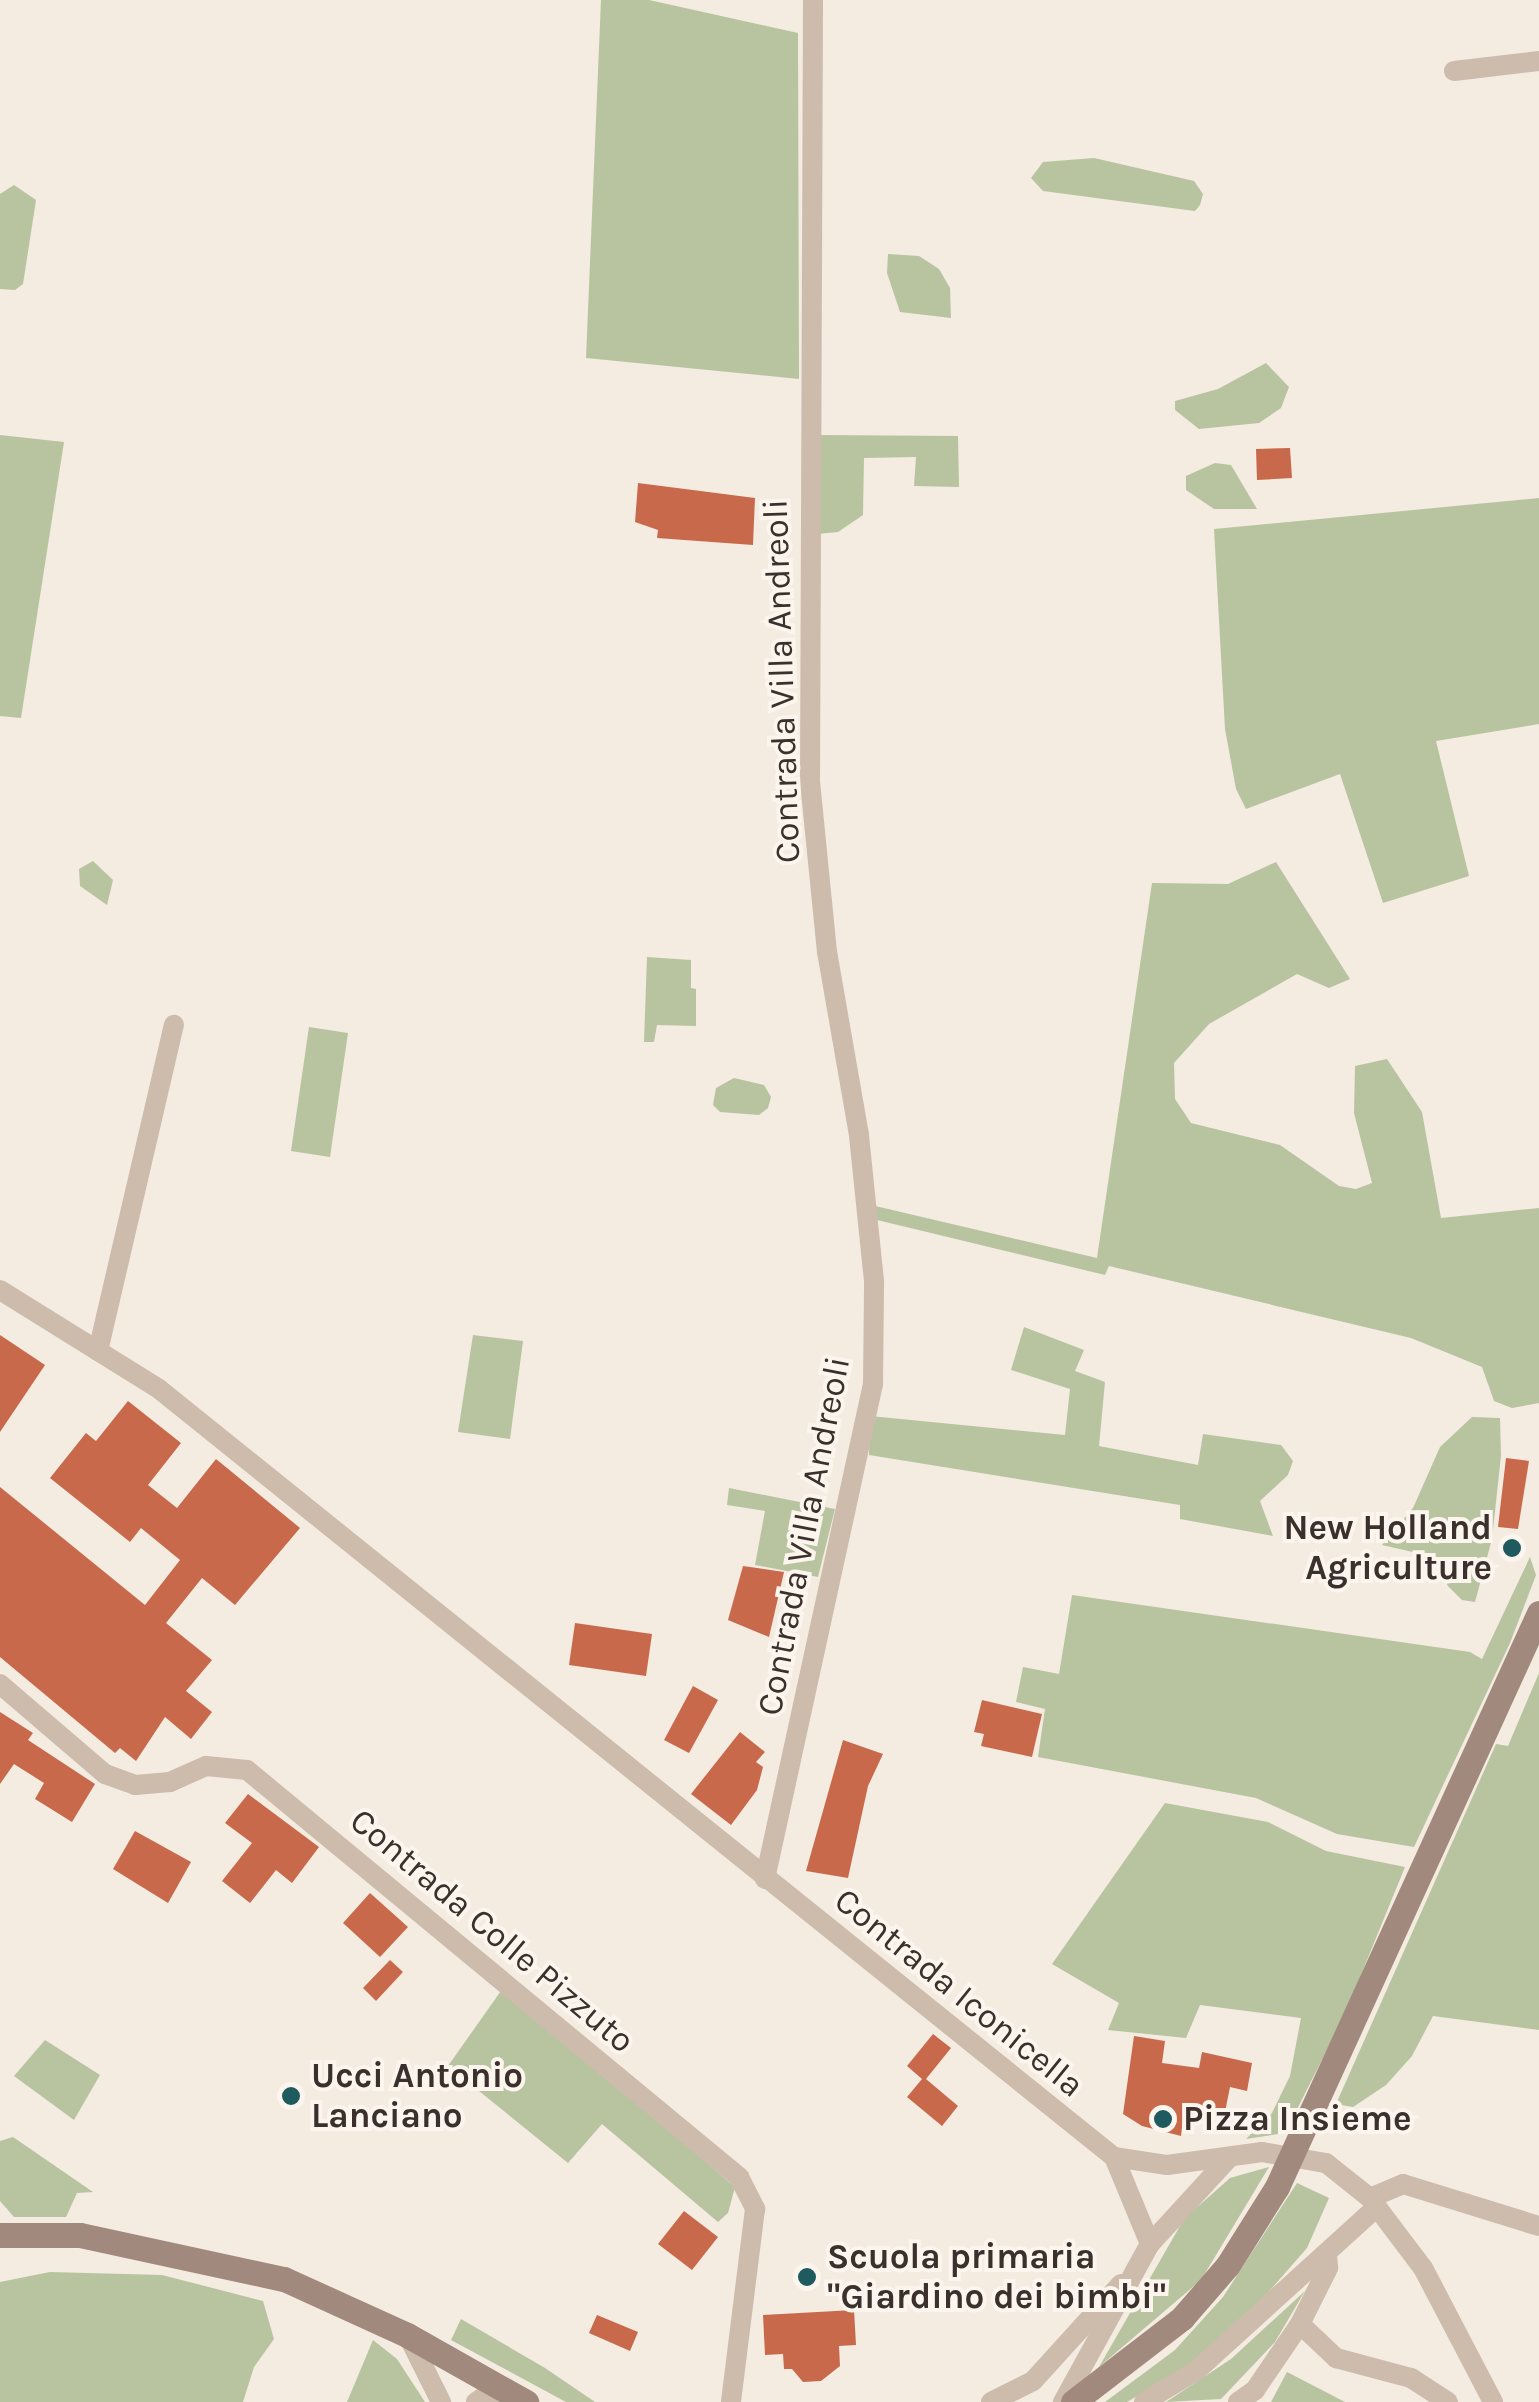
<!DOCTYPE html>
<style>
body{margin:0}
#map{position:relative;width:1539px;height:2402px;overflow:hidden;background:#f4ebe1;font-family:Karla,sans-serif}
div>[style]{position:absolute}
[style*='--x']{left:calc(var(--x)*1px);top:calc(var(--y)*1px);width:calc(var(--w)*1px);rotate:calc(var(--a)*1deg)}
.green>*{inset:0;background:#b8c4a0}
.building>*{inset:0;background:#c8694b}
.street>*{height:20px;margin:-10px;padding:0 10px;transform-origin:10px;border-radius:10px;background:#cdbbac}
.secondary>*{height:25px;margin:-12.5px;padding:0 12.5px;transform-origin:12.5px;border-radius:12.5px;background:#a18a7d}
.dots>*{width:28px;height:28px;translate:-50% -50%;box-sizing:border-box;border:5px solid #fbf5ee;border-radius:50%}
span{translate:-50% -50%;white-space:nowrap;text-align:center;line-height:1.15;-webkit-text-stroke:8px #fbf5ee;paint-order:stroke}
.street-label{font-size:35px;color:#3b302b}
.poi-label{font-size:35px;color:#3b302b;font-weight:700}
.right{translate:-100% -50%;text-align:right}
.left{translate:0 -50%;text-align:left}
</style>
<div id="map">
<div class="green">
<i style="clip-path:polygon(601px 0,649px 0,798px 33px,799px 379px,586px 358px)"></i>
<i style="clip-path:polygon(1094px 158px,1194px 181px,1203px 194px,1200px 205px,1195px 211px,1043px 191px,1031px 178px,1043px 162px)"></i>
<i style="clip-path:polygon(14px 185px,36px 200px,23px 284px,15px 290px,0 289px,0 194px)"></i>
<i style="clip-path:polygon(888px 254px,919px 256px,939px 269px,950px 288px,951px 318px,900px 312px,887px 273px)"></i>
<i style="clip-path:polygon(1266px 363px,1289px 387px,1281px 408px,1259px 423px,1199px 429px,1175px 410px,1175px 401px,1218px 389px)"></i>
<i style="clip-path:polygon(0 435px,64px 442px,21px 718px,0 716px)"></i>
<i style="clip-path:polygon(817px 435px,958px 436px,959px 487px,914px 486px,916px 457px,864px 458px,863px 515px,838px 532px,817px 534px)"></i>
<i style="clip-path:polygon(1215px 463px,1231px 465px,1257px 509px,1214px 509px,1186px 490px,1186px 476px)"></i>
<i style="clip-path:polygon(1539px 498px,1539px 724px,1436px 741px,1469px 876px,1383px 903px,1340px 774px,1246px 809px,1236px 789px,1225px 729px,1214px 529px)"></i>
<i style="clip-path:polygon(93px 861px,113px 880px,107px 905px,80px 886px,79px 869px)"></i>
<i style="clip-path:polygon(1276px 862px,1350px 979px,1329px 988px,1297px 974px,1209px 1024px,1174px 1063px,1175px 1099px,1191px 1123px,1280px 1145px,1339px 1186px,1356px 1189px,1372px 1183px,1354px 1113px,1355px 1066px,1387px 1059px,1422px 1112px,1441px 1218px,1539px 1208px,1539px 1403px,1512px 1408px,1494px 1401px,1482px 1367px,1411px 1338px,1109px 1266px,1105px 1275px,873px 1219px,871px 1205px,1097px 1258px,1152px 883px,1228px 884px)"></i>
<i style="clip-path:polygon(647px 957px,691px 960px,691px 988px,696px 989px,696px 1026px,657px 1025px,654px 1042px,644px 1042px)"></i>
<i style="clip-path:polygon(309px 1027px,348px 1033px,330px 1157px,291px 1151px)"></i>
<i style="clip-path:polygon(734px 1078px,764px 1085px,771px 1097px,768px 1108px,759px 1115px,720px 1112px,713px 1105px,716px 1088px)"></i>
<i style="clip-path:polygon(1024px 1327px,1084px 1350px,1075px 1371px,1105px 1382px,1099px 1446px,1198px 1465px,1203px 1434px,1281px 1445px,1293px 1461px,1288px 1475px,1260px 1501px,1273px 1536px,1180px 1519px,1180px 1505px,869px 1455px,870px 1416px,1065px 1435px,1070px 1389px,1011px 1370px)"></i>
<i style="clip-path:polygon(473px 1335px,523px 1341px,510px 1439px,458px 1432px)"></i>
<i style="clip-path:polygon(1472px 1417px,1500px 1418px,1501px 1456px,1492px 1539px,1475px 1602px,1462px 1600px,1447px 1585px,1448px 1560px,1382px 1545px,1413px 1508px,1440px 1447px)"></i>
<i style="clip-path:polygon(729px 1488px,835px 1509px,818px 1577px,755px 1565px,765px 1511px,727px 1505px)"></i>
<i style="clip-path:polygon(1530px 1557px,1536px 1575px,1510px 1643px,1414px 1847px,1337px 1834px,1256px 1798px,1038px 1757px,1045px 1709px,1016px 1702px,1023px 1667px,1059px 1674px,1072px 1595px,1470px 1652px,1482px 1659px)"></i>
<i style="clip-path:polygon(1539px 1673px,1539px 2030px,1433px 2016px,1412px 2056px,1386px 2085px,1353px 2107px,1336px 2104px,1496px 1744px,1508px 1746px)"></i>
<i style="clip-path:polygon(1165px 1803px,1268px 1822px,1326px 1851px,1405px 1867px,1345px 2014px,1285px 2133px,1246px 2139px,1272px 2113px,1290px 2076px,1301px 2018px,1200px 2005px,1186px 2038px,1108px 2030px,1119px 2003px,1052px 1964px)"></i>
<i style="clip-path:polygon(503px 1988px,735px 2187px,728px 2213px,718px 2222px,602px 2124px,568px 2163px,448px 2066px)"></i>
<i style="clip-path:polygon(45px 2040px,100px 2075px,74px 2120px,14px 2076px)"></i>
<i style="clip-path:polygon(13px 2137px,93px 2192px,77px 2193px,66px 2217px,14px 2217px,0 2201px,0 2141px)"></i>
<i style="clip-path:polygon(1269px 2167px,1201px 2280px,1099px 2367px,1184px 2219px,1230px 2178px)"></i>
<i style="clip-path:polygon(1297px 2183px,1329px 2198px,1307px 2248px,1265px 2296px,1194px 2362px,1127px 2402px,1105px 2402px,1175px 2350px,1223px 2297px)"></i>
<i style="clip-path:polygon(50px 2272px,162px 2275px,263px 2301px,274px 2339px,254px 2367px,243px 2402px,0 2402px,0 2282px)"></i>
<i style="clip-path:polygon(1305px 2291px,1275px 2342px,1221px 2399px,1166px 2402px,1231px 2359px)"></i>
<i style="clip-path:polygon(461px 2319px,545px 2368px,595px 2402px,566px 2402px,451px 2340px)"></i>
<i style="clip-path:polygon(373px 2340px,397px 2359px,425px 2402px,347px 2402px)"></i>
<i style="clip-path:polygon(1287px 2372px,1345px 2402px,1271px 2402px)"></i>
</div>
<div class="building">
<i style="clip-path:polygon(1290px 448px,1292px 478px,1257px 480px,1256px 449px)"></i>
<i style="clip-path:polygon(638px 483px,755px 498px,753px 545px,657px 538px,658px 530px,635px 522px)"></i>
<i style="clip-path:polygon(0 1335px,45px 1365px,0 1432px)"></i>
<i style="clip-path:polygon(128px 1401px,181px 1443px,148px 1485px,177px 1508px,216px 1459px,300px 1528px,235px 1605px,202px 1578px,166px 1623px,212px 1660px,186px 1691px,212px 1712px,191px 1739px,165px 1717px,136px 1761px,120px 1748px,115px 1753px,0 1657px,0 1487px,145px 1605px,180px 1560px,141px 1528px,130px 1542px,50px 1478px,86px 1433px,96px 1441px)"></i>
<i style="clip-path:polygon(1506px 1458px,1529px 1461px,1518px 1529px,1498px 1527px)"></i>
<i style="clip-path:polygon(743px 1566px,784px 1572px,769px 1637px,728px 1620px)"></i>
<i style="clip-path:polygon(575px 1623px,652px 1634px,646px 1676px,569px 1665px)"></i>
<i style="clip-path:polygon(693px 1686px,718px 1700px,689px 1753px,664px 1740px)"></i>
<i style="clip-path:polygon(982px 1700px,1042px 1714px,1032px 1757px,981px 1746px,984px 1734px,974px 1732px)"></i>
<i style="clip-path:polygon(0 1712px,33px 1733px,28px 1740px,95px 1784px,72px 1822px,35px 1799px,44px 1783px,14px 1764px,0 1784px)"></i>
<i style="clip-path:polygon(740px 1732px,765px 1752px,756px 1762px,763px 1767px,757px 1790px,731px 1825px,691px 1794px)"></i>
<i style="clip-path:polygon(843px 1740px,883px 1754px,868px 1786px,848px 1878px,806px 1871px)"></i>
<i style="clip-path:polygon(248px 1794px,319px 1847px,292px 1883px,276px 1870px,250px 1903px,222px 1881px,252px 1843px,225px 1823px)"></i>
<i style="clip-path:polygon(135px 1831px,191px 1862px,168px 1903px,113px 1869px)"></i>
<i style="clip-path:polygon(370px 1893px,408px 1927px,380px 1957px,343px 1923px)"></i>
<i style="clip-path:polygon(390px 1960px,403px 1972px,376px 2001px,363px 1988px)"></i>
<i style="clip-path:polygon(933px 2034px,951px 2048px,926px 2079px,958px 2106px,942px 2126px,907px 2097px,922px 2079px,907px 2066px)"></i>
<i style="clip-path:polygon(1134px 2036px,1165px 2041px,1162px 2063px,1199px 2068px,1202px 2052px,1252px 2063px,1247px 2091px,1230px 2087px,1224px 2117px,1184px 2110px,1181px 2136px,1142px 2126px,1123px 2114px)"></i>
<i style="clip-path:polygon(684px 2211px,718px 2237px,692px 2270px,658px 2244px)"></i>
<i style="clip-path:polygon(854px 2310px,856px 2345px,839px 2346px,840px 2366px,821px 2381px,803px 2382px,792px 2369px,784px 2369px,783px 2354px,765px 2355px,763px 2315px)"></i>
<i style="clip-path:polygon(597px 2315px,638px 2332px,630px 2351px,589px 2333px)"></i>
</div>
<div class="street">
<i style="--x:1454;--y:71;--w:86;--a:-6.7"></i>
<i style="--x:0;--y:1290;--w:187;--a:31.9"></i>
<i style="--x:159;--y:1389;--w:1225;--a:38.81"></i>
<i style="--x:1114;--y:2157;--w:94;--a:67.5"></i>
<i style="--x:98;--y:1351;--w:335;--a:-76.9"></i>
<i style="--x:0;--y:1684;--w:138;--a:40.6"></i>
<i style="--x:105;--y:1774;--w:32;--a:20"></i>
<i style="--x:135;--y:1785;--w:35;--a:-5"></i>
<i style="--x:170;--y:1782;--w:39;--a:-24"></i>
<i style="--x:206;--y:1766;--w:41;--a:5.6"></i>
<i style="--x:247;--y:1770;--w:639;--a:39.6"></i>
<i style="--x:739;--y:2177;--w:36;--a:63"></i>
<i style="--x:755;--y:2209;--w:194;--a:97.1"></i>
<i style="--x:765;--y:1879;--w:507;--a:-77.69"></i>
<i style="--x:873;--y:1384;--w:103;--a:-89.4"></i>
<i style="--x:874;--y:1281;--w:147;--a:-95.9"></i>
<i style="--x:859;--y:1135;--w:186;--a:-99.9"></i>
<i style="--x:827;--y:952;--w:171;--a:-95.7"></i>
<i style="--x:810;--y:782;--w:782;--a:-89.78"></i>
<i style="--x:1114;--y:2157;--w:54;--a:8.6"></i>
<i style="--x:1167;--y:2165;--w:96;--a:-7.8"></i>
<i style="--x:1262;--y:2152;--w:65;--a:9.8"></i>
<i style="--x:1326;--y:2163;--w:56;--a:38.5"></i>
<i style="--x:1370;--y:2198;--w:88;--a:52.9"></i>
<i style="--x:1423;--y:2268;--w:151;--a:62.4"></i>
<i style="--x:1370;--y:2198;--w:36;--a:-23"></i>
<i style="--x:1403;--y:2184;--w:142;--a:17.2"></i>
<i style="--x:1300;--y:2324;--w:50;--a:43.4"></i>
<i style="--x:1336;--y:2358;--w:78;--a:14.9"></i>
<i style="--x:1411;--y:2378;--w:44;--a:33"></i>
<i style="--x:408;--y:2336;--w:74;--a:63.4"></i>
<i style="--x:476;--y:2402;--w:27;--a:-34"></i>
<i style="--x:498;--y:2387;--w:15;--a:86"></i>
<i style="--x:991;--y:2402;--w:47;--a:-26.6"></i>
<i style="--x:1033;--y:2381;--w:131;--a:-47.8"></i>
<i style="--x:1063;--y:2402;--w:180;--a:-61.2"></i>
<i style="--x:1150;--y:2244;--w:115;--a:-47.5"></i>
<i style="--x:1144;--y:2402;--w:62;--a:-31.1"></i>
<i style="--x:1197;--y:2370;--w:243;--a:-42.2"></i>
<i style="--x:1238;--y:2402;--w:21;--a:-35"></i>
<i style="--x:1255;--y:2390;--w:80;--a:-55.7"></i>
<i style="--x:1300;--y:2324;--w:63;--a:-63.4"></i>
<i style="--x:1328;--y:2268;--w:14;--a:-94"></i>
</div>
<div class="secondary">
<i style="--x:0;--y:2235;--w:80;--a:0"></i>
<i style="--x:80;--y:2235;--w:209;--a:12.2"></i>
<i style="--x:284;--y:2279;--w:135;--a:24.5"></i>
<i style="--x:407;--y:2335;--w:137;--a:29.4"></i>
<i style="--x:1073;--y:2402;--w:138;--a:-37.6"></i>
<i style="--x:1182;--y:2318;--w:70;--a:-49"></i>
<i style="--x:1228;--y:2265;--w:92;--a:-57.9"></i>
<i style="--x:1277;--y:2187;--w:631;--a:-65.47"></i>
</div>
<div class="dots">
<i style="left:1512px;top:1548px;background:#1f5a5e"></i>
<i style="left:291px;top:2096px;background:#1f5a5e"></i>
<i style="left:1163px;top:2119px;background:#1f5a5e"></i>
<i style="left:807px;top:2277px;background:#1f5a5e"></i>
</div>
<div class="street-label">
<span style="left:782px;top:681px;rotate:-92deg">Contrada Villa Andreoli</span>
<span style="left:804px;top:1536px;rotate:-79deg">Contrada Villa Andreoli</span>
<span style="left:492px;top:1931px;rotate:40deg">Contrada Colle Pizzuto</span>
<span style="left:959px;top:1993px;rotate:39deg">Contrada Iconicella</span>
</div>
<div class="poi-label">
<span class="right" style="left:1492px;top:1548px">New Holland<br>Agriculture</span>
<span class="left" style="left:311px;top:2096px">Ucci Antonio<br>Lanciano</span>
<span class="left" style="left:1183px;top:2119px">Pizza Insieme</span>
<span class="left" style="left:827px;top:2277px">Scuola primaria<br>"Giardino dei bimbi"</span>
</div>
</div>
